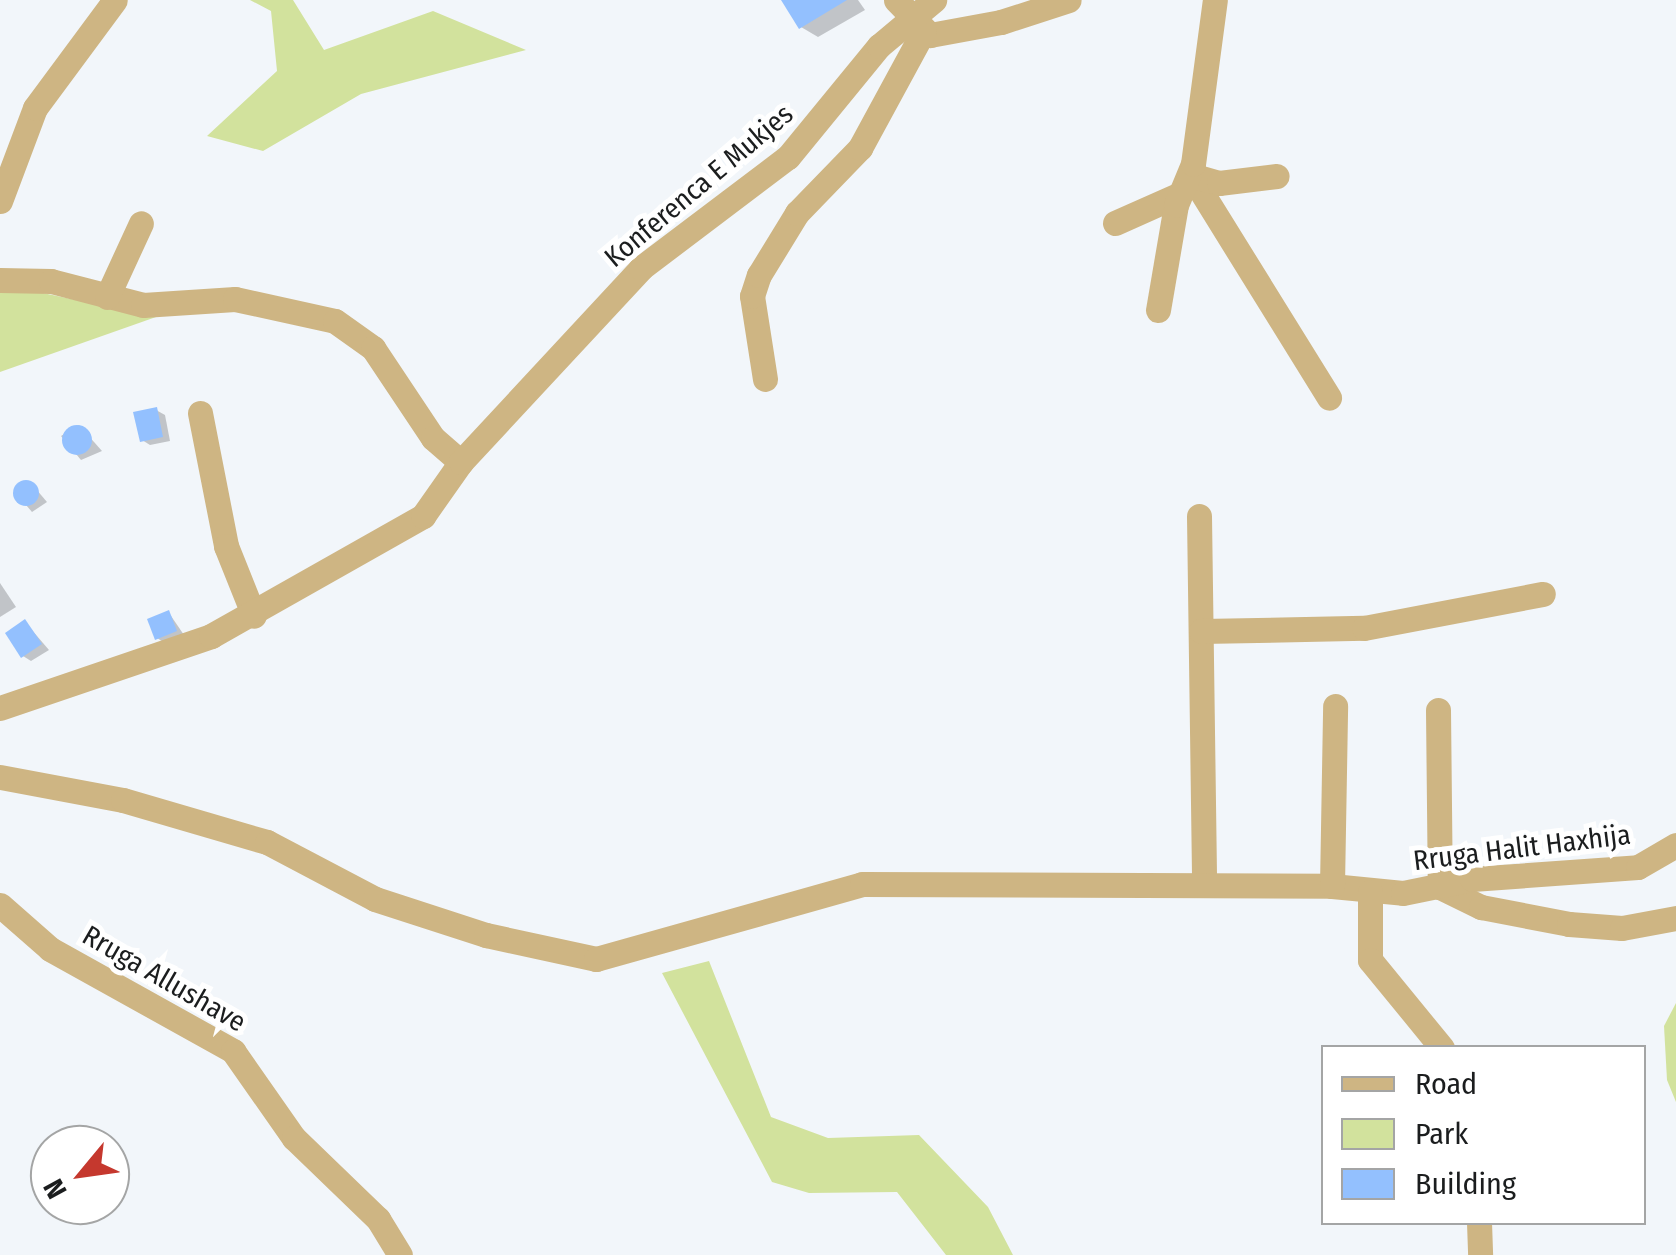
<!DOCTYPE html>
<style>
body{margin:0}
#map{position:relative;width:1676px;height:1255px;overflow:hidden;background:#f2f6fa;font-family:"Fira Sans Condensed",sans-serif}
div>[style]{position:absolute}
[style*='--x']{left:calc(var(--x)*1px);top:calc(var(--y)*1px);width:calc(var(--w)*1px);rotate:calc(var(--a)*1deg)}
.green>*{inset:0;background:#d2e29d}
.shadow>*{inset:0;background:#0003}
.building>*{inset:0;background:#93c0fe}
.round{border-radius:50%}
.minor>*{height:25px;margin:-12.5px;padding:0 12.5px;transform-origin:12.5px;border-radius:12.5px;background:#ceb583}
span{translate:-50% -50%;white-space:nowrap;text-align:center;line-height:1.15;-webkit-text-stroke:10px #fff;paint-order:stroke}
.street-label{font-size:28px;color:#1b1d1e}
.legend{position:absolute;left:1321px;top:1045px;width:325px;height:180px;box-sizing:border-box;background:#fff;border:2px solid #a4a5a5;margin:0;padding:12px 18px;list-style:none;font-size:30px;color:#1b1d1e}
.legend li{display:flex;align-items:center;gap:20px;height:50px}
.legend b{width:50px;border:2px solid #a4a5a5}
.north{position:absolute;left:30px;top:1125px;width:100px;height:100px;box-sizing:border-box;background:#fff;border:2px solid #a4a5a5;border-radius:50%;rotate:241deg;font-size:28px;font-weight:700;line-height:40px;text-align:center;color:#1b1d1e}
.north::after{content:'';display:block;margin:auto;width:35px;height:45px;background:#c5382e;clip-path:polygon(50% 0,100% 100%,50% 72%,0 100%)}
</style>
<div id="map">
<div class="green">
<i style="clip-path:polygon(250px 0,293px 0,324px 50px,433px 11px,526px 50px,361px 94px,263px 151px,207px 136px,277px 71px,271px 11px)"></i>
<i style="clip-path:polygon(0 288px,24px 289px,156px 317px,0 372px)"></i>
<i style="clip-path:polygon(709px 961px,771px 1117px,828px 1138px,919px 1135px,988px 1207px,1013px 1255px,946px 1255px,897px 1192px,809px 1193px,772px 1182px,662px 973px)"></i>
<i style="clip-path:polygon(1676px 1003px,1676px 1102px,1667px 1080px,1664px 1026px)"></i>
</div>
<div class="shadow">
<i style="clip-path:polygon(784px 0,858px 0,865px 10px,818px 37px,801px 27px)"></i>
<i style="clip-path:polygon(156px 410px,165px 415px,170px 441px,150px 445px,142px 440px)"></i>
<i style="clip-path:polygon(79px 425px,102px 451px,81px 460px,61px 436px)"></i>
<i style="clip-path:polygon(30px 482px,47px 502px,32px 512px,14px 491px)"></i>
<i style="clip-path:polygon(0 583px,16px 607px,0 617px)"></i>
<i style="clip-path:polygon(169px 613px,184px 635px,165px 643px,157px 638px)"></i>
<i style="clip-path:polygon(25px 622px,49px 650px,31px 661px,23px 656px)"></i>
</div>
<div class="building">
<i style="clip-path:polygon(781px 0,847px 0,799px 29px)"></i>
<i style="clip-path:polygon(157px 407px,163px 437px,140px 442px,133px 412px)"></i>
<i class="round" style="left:62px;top:425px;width:30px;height:30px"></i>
<i class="round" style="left:13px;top:480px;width:26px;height:26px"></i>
<i style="clip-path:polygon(169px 610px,177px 631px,155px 640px,147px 619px)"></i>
<i style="clip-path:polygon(25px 619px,42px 644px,21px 658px,5px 633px)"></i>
</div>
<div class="minor">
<i style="--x:896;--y:0;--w:49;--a:45.8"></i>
<i style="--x:930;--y:35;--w:72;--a:-10.4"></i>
<i style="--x:1001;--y:22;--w:71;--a:-17.9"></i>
<i style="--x:1191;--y:175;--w:262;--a:58.2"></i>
<i style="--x:1191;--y:175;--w:29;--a:16"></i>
<i style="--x:1219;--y:183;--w:58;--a:-6.9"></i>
<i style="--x:0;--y:201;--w:99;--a:-69.4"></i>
<i style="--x:35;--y:108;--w:134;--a:-53.5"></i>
<i style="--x:1115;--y:223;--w:71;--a:-24"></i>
<i style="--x:0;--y:280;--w:51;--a:1.1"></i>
<i style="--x:51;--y:281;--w:95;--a:14.6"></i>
<i style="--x:143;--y:305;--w:92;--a:-3.7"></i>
<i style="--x:235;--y:299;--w:102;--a:12.4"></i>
<i style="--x:335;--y:321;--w:47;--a:35.4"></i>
<i style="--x:373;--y:348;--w:108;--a:56.3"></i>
<i style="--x:433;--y:438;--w:37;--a:41"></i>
<i style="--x:107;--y:297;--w:81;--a:-65.3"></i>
<i style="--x:1158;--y:310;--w:107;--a:-80.3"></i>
<i style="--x:1176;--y:205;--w:44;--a:-67.5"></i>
<i style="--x:1193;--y:164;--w:165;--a:-82.4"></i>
<i style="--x:765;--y:379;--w:84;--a:-98.9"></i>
<i style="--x:752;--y:296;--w:22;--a:-72"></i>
<i style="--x:759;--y:275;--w:73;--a:-58.5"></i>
<i style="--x:797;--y:213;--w:91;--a:-45.9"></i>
<i style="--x:860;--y:148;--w:134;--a:-61.5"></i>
<i style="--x:200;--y:413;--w:136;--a:78.9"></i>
<i style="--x:226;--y:546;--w:75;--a:68.2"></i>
<i style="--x:1199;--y:516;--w:369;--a:89.2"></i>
<i style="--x:1201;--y:631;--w:163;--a:-1.1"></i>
<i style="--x:1364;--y:628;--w:182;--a:-10.8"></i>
<i style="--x:0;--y:708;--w:223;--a:-18.8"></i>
<i style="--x:211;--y:636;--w:244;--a:-29.5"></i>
<i style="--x:423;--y:516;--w:66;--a:-54.9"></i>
<i style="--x:461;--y:462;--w:265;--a:-47.1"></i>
<i style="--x:641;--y:268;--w:184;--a:-37.1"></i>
<i style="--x:788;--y:157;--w:144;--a:-50.7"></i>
<i style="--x:879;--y:46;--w:72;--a:-39.9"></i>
<i style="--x:1438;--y:710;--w:177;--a:89.4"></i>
<i style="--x:1440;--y:887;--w:46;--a:26"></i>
<i style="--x:1481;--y:907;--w:90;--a:10.9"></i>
<i style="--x:1569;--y:924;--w:53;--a:4.3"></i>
<i style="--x:1622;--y:928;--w:55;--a:-10.5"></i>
<i style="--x:0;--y:777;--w:125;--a:10.6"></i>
<i style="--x:123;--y:800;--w:150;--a:16.3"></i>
<i style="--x:267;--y:842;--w:122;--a:27.8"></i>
<i style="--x:375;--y:899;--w:117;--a:18"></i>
<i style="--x:486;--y:935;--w:113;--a:12.3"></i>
<i style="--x:596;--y:959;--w:276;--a:-15.7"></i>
<i style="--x:862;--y:884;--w:470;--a:0.2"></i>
<i style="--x:1332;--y:886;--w:71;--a:5.6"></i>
<i style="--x:1403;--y:893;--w:70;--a:-11.5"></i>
<i style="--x:1472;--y:879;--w:166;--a:-4.1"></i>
<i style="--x:1638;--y:867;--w:44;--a:-30.1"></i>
<i style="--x:1332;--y:886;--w:180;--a:-89"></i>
<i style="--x:1370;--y:892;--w:68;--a:90"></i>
<i style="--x:1370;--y:960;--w:114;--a:50.7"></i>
<i style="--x:0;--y:905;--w:67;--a:41.3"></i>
<i style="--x:50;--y:949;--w:210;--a:29.1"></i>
<i style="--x:233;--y:1051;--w:106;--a:55"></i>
<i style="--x:294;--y:1138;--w:117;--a:44"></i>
<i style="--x:378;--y:1219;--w:42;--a:58.6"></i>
<i style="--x:1479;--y:1222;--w:33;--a:88"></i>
</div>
<div class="street-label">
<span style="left:699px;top:186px;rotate:-40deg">Konferenca E Mukjes</span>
<span style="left:1522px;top:848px;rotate:-7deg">Rruga Halit Haxhija</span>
<span style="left:164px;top:979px;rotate:30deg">Rruga Allushave</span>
</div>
<ul class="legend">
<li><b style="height:12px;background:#ceb583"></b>Road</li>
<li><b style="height:28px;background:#d2e29d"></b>Park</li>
<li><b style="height:28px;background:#93c0fe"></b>Building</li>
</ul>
<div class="north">N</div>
</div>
